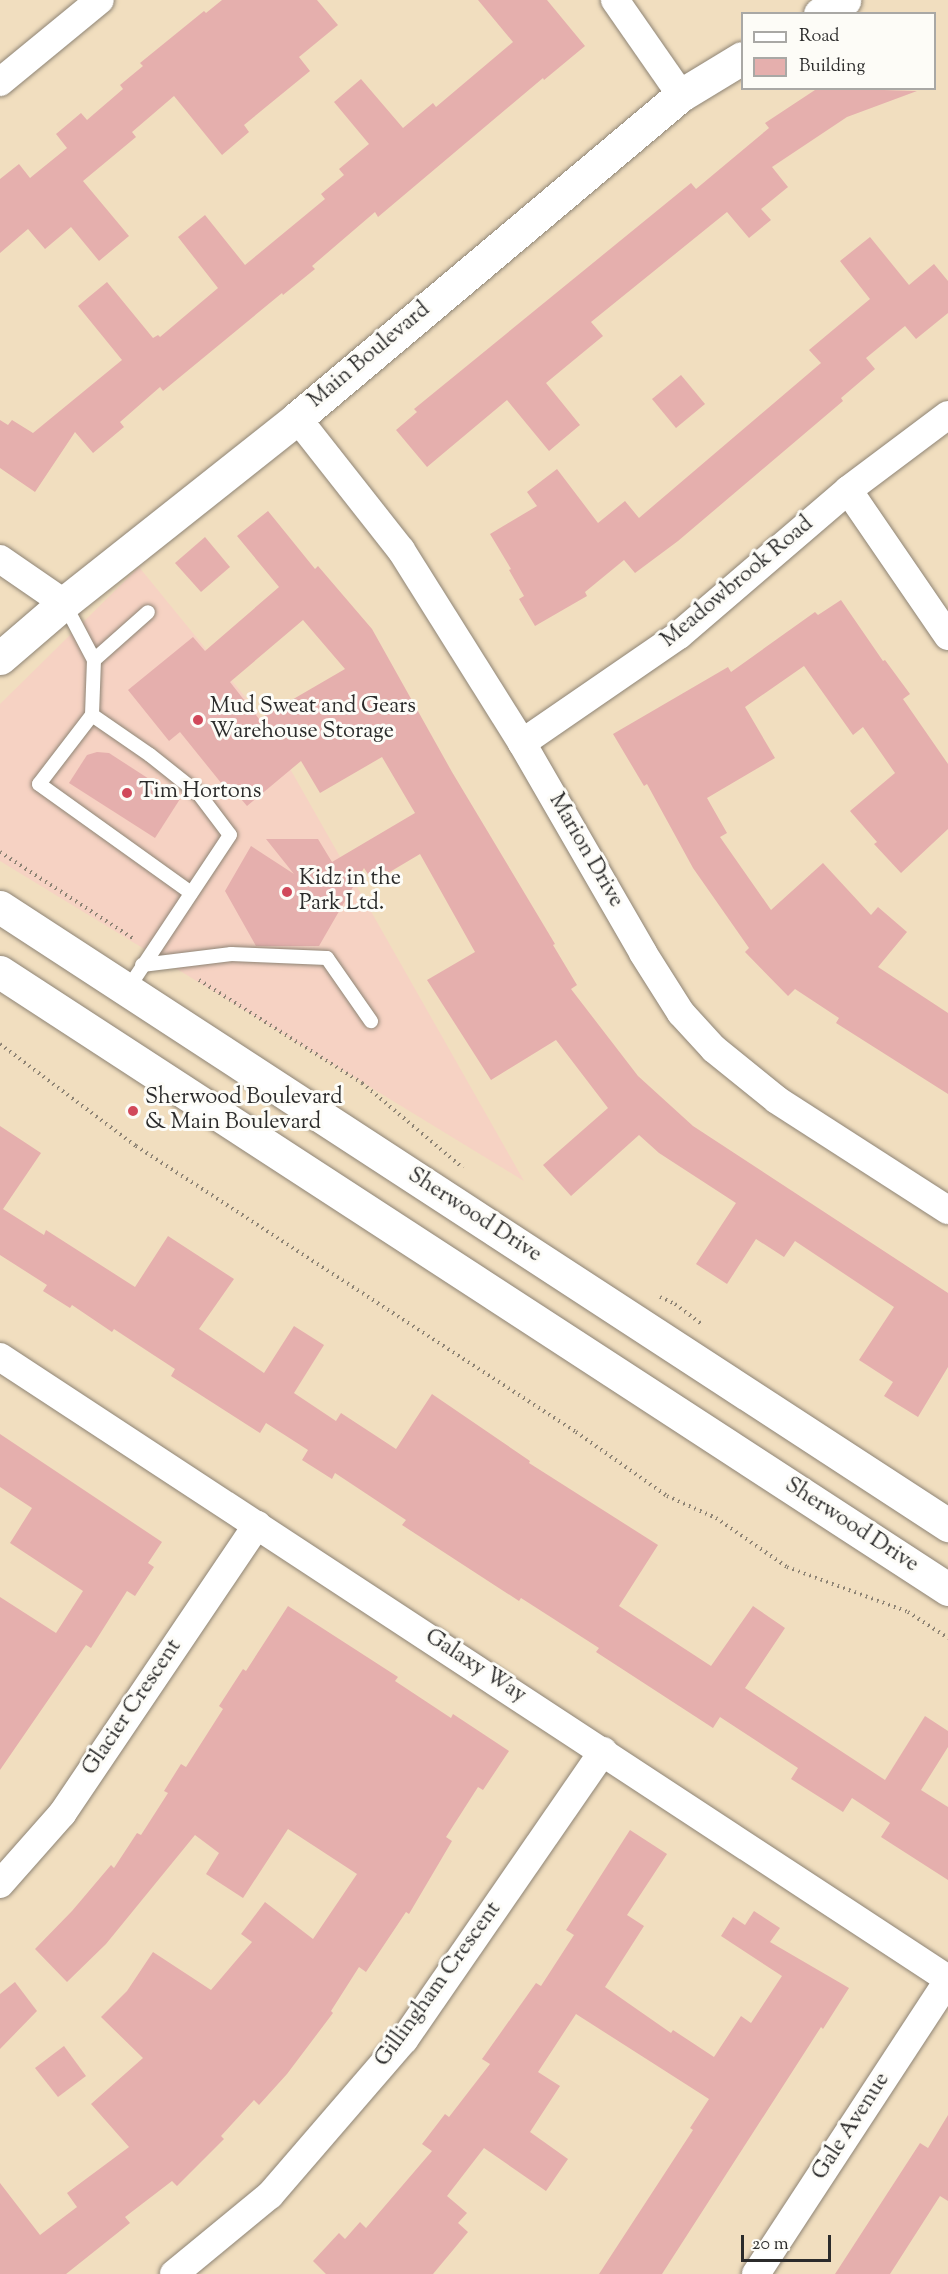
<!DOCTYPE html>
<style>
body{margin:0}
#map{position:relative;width:948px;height:2274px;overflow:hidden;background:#f1debf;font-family:"Sorts Mill Goudy",serif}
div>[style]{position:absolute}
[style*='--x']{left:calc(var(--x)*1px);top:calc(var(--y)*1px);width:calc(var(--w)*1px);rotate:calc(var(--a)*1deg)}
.built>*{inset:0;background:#f6d2c3}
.building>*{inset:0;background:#e5afad}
.path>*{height:4px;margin-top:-2px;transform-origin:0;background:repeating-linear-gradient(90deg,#8e8475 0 1.5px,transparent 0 6px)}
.roads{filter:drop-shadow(0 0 2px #8e8475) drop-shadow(0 0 2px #8e8475)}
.lane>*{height:14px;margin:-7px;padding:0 7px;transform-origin:7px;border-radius:7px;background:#fff}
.street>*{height:28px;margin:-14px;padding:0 14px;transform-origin:14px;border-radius:14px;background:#fff}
.secondary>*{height:33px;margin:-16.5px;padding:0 16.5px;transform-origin:16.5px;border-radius:16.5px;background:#fff}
.dots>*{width:16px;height:16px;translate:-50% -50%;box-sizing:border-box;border:3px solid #fdfcf7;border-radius:50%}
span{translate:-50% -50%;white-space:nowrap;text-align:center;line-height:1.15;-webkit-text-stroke:6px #fdfcf7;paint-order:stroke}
.street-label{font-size:22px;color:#2b2b2b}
.poi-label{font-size:22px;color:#2b2b2b}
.left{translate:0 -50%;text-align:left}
.legend{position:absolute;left:741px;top:12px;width:195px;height:78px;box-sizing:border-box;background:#fdfcf7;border:2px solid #a9a8a5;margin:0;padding:8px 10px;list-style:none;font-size:18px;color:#2b2b2b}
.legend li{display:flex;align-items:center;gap:12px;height:30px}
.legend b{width:30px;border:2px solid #a9a8a5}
.scale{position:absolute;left:741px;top:2235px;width:90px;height:27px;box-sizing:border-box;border:3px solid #2b2b2b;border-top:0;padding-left:8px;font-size:18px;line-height:21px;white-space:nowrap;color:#2b2b2b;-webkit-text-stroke:4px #fdfcf7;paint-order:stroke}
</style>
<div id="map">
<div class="built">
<i style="clip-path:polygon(139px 567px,259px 714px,524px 1181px,0 861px,0 704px)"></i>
</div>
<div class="building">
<i style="clip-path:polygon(222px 0,317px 0,338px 25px,299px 57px,310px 71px,244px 125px,249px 132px,222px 155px,174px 96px,132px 132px,136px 137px,83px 181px,129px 236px,99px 261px,71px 227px,45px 249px,28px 229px,0 253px,0 179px,19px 164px,30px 178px,67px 148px,56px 134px,81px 113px,87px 120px,123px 89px,120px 85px,143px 66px,140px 63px,204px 11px,206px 13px)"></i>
<i style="clip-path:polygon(478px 0,547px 0,585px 46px,544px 80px,543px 78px,378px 217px,375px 212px,312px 266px,315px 269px,283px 295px,282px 293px,163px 391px,160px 387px,120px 422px,124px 427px,93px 453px,75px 432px,35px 492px,0 468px,0 420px,8px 425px,12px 420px,33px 433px,122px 360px,78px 306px,107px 282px,153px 338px,158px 335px,160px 337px,218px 288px,178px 237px,205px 215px,245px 265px,325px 199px,321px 194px,344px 175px,339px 169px,369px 144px,334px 102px,361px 79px,403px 128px,433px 103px,436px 107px,513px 42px)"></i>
<i style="clip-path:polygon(818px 88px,917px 91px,847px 117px,772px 167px,788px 187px,761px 209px,771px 220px,749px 238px,727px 212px,591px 322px,603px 336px,546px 383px,580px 425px,549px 451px,507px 400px,427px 467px,396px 430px,417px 412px,414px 409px,691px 183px,696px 189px,769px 128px,765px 123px)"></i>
<i style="clip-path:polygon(870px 237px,909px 285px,934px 264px,948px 281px,948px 313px,916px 339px,905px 326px,866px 358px,875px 369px,841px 398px,843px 401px,678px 541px,635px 573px,624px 560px,585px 592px,587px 596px,535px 626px,519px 599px,524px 596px,509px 570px,511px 569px,490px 534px,537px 506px,527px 492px,557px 469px,598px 523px,625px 501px,639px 518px,821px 363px,809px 350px,870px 299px,840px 261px)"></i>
<i style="clip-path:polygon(681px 375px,705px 404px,676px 428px,652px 399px)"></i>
<i style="clip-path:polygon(evenodd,268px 511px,315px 569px,318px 566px,372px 629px,452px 772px,555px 944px,553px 945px,577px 985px,571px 989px,638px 1076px,693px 1126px,948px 1293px,948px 1367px,918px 1417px,884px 1396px,893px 1382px,859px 1360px,894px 1307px,795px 1241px,784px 1257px,756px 1239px,727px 1284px,696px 1264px,736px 1203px,659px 1153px,639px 1135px,571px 1196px,543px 1165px,608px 1108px,556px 1040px,491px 1080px,427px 980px,475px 952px,420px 854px,373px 882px,364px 868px,319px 946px,256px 946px,225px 891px,251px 846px,294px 874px,266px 839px,318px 839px,332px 862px,415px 813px,382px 757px,320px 793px,301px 761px,247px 806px,230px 786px,226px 789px,180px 732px,169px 741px,128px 690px,193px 637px,205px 651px,279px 587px,237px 536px,268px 511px,303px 620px,345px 669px,259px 719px,230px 682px,303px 620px)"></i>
<i style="clip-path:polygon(205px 537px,230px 567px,201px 592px,175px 563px)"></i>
<i style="clip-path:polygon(841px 600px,883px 661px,885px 660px,910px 694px,903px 699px,948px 764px,948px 829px,901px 873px,874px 844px,877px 842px,850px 811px,895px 773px,863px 727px,853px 735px,804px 666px,745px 707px,775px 758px,707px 798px,727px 833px,720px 837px,771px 910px,823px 863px,871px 915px,878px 907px,907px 932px,878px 967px,948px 1013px,948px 1094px,836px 1023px,839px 1018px,795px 989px,788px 996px,745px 952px,749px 948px,693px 868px,647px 784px,644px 786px,613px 734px,728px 667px,731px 672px,815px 612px,818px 615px)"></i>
<i style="clip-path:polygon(97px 752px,109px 753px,180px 799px,155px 838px,69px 783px,87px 755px)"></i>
<i style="clip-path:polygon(0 1126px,41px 1153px,3px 1209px,44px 1235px,46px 1230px,135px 1287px,168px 1236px,234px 1279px,199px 1329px,264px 1373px,294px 1326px,324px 1345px,294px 1393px,336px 1421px,341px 1413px,396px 1449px,432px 1394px,530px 1461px,529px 1463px,658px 1545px,619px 1606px,711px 1666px,753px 1606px,785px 1628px,745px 1688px,885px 1780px,925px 1716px,948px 1731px,948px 1747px,921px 1790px,948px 1807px,948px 1880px,881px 1837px,890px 1823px,852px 1798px,843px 1812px,791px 1779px,798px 1768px,720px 1717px,713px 1728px,596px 1652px,599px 1648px,521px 1598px,519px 1601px,402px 1525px,406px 1520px,335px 1473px,332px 1479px,302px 1460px,308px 1450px,266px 1423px,260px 1433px,171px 1376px,175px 1369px,152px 1354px,114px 1329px,112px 1332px,72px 1305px,70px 1308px,43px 1291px,47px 1285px,0 1255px)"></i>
<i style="clip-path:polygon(0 1434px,162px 1542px,148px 1563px,154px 1567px,135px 1596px,127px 1591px,91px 1648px,86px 1645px,0 1770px,0 1597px,56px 1633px,83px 1591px,10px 1543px,32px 1508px,0 1487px)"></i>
<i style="clip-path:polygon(288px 1606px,398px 1677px,395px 1681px,451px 1718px,453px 1714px,509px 1751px,483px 1790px,478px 1787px,446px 1837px,452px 1841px,409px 1914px,406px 1912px,366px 1972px,359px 1967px,331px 2011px,333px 2013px,287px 2074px,259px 2105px,254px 2100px,221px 2136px,224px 2139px,177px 2186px,172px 2181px,125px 2217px,130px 2223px,66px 2274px,0 2274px,0 2183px,40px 2235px,77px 2207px,67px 2193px,129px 2147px,91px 2104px,143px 2058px,101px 2017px,127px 1991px,153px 1952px,211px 1990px,252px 1942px,241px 1934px,265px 1902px,313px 1939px,357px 1874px,288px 1829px,243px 1898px,206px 1874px,219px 1853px,195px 1835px,106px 1944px,67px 1982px,35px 1949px,72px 1911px,111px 1865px,114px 1868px,137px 1833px,141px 1835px,168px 1793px,164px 1791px,181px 1764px,186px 1767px,223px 1709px,219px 1706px,243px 1669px,246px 1671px)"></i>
<i style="clip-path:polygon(630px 1830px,667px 1854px,627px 1915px,644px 1926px,605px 1987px,671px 2033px,673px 2030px,714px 2057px,741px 2016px,751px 2023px,782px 1976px,721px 1936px,733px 1917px,745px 1925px,754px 1911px,780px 1928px,770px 1942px,849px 1988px,823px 2029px,821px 2027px,662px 2274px,599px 2274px,693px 2130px,690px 2128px,709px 2099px,576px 2014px,538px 2072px,560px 2086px,530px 2132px,568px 2159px,546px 2191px,484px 2148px,447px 2196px,467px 2213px,458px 2223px,468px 2232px,433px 2274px,326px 2274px,313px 2261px,339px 2233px,345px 2239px,360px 2222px,366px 2228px,432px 2151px,422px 2144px,445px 2114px,449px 2117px,490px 2064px,482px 2059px,536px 1983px,541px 1986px,574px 1935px,566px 1930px)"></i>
<i style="clip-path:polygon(15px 1982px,37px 2011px,0 2049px,0 1994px)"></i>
<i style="clip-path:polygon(64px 2046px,86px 2076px,58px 2097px,35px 2068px)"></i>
<i style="clip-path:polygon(948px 2115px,948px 2201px,940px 2196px,890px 2274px,835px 2274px,920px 2143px,928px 2148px)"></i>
</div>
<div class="path">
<i style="--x:0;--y:852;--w:160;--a:33"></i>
<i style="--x:199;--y:980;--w:193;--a:32.3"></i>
<i style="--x:362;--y:1083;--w:132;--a:40.1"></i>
<i style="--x:0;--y:1044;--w:170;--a:36.9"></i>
<i style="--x:136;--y:1146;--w:525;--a:33.02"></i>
<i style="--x:576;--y:1432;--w:111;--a:35.1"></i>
<i style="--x:667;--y:1496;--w:54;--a:24.2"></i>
<i style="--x:716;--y:1518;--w:86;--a:34.6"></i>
<i style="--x:787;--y:1567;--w:129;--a:20.4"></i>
<i style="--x:908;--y:1612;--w:48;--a:33"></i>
<i style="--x:660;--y:1297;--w:17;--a:25"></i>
<i style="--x:675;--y:1304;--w:35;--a:37"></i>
</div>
<div class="roads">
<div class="lane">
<i style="--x:64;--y:603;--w:64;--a:62.2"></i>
<i style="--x:94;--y:660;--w:55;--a:92.1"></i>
<i style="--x:92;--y:715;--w:87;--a:127.5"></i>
<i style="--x:39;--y:784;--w:187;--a:35.6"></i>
<i style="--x:94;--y:660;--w:72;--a:-41.6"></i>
<i style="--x:92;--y:715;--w:70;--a:34.6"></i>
<i style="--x:150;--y:755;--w:63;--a:38.5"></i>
<i style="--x:199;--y:794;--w:51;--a:52.9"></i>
<i style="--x:230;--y:835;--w:186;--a:123.6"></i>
<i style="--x:142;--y:965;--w:90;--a:-7"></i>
<i style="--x:231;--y:954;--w:96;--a:2.4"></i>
<i style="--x:327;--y:958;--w:77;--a:55.1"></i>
</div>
<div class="street">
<i style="--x:615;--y:0;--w:116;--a:55.2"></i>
<i style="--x:0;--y:82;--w:129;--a:-39.4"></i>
<i style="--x:297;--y:418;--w:168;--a:51.8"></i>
<i style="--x:401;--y:550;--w:228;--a:57.9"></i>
<i style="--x:522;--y:743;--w:242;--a:60"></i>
<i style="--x:643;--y:953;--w:71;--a:57.7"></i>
<i style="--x:681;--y:1013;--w:49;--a:47.5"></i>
<i style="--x:714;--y:1049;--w:81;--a:39"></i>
<i style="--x:777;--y:1100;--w:203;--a:32.8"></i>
<i style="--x:848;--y:490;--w:177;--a:55.6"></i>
<i style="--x:0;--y:559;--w:78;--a:34.5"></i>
<i style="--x:522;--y:743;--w:191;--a:-34.5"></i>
<i style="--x:679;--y:635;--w:223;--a:-40.6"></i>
<i style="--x:848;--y:490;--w:125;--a:-36.9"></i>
<i style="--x:0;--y:1357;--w:1134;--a:33.27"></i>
<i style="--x:0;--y:1884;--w:94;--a:-48.5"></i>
<i style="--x:62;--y:1814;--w:349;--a:-56"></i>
<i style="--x:174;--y:2274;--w:124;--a:-39.5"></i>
<i style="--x:270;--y:2195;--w:205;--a:-49.2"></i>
<i style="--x:404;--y:2040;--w:351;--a:-55.4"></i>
<i style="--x:756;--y:2274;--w:350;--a:-56.8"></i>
</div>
<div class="secondary">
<i style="--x:820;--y:14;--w:28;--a:-30"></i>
<i style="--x:0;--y:658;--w:84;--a:-40.7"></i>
<i style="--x:64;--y:603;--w:298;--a:-38.4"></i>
<i style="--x:297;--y:418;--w:502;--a:-40.07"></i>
<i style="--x:681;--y:95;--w:71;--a:-31.2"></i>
<i style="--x:0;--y:907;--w:1132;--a:33.1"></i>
<i style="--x:0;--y:972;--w:1131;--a:33.06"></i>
</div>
</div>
<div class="dots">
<i style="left:198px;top:720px;background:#d1495b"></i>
<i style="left:127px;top:793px;background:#d1495b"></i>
<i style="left:287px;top:892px;background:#d1495b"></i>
<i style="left:133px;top:1111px;background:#d1495b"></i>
</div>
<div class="street-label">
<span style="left:370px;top:356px;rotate:-40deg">Main Boulevard</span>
<span style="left:738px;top:583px;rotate:-40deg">Meadowbrook Road</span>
<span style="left:585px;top:851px;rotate:60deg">Marion Drive</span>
<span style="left:474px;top:1216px;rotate:33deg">Sherwood Drive</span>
<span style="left:851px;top:1526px;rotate:33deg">Sherwood Drive</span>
<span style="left:475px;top:1667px;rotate:33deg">Galaxy Way</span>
<span style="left:133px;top:1708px;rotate:-56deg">Glacier Crescent</span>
<span style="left:439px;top:1985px;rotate:-54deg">Gillingham Crescent</span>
<span style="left:852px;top:2127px;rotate:-57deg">Gale Avenue</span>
</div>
<div class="poi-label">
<span class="left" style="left:210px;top:720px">Mud Sweat and Gears<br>Warehouse Storage</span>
<span class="left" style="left:139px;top:793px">Tim Hortons</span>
<span class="left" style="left:299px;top:892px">Kidz in the<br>Park Ltd.</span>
<span class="left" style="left:145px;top:1111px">Sherwood Boulevard<br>&amp; Main Boulevard</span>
</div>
<ul class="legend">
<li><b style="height:8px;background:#fff"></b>Road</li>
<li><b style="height:16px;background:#e5afad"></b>Building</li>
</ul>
<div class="scale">20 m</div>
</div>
